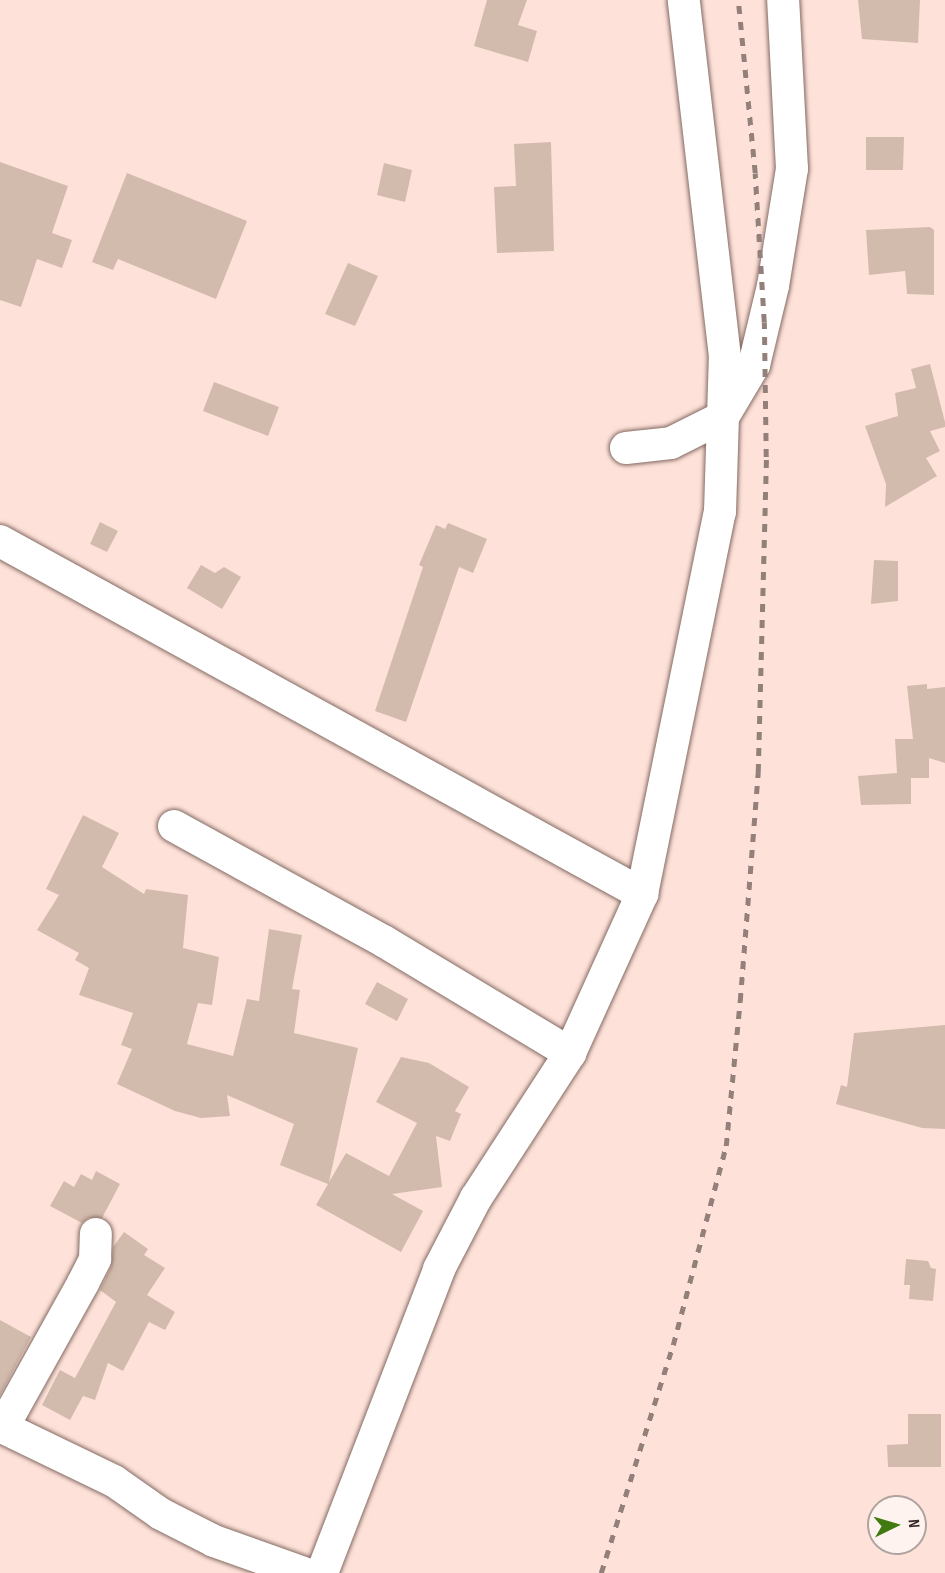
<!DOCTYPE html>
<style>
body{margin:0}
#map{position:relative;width:945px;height:1573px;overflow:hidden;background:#fee2d9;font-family:"Sofia Sans Condensed",sans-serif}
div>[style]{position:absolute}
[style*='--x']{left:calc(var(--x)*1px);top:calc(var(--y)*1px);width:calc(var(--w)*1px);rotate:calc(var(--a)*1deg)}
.building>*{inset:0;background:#d2bbac}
.roads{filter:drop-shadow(0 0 2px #836a63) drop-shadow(0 0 2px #836a63)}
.minor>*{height:32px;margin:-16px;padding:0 16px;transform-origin:16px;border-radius:16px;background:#fff}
.rail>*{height:4.5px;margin-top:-2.25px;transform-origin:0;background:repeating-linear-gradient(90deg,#93807a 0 8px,transparent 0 16px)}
span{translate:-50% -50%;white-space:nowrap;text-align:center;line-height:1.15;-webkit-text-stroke:6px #fff3f0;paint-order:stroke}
.north{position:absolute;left:867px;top:1495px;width:60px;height:60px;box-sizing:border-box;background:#fff3f0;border:2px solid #afa3a0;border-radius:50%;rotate:85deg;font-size:16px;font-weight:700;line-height:24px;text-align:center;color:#372c29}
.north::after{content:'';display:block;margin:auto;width:21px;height:27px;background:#407a11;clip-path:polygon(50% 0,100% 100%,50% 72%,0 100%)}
</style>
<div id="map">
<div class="building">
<i style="clip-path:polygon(487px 0,527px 0,518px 25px,537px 31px,528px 62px,474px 46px)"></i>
<i style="clip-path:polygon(858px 0,920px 0,918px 43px,862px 39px)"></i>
<i style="clip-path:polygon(866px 137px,904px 137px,903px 170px,866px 170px)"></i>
<i style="clip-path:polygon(551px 142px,554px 251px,497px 253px,494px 187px,516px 186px,514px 144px)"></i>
<i style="clip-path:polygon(0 162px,68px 186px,52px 233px,72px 240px,62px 268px,37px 259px,21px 307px,0 300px)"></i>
<i style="clip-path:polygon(384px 163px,412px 170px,405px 202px,377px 195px)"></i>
<i style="clip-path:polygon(127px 173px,247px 221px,216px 299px,118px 259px,113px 270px,92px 262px)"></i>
<i style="clip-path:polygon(930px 227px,934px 230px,934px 295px,907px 294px,905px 271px,869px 275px,866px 230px)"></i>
<i style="clip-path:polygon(348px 263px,378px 276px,355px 326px,325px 314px)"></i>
<i style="clip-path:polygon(930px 364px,945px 422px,945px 427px,930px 431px,940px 451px,926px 458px,937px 476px,885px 507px,886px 484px,865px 426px,898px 416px,895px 393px,916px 388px,911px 369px)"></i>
<i style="clip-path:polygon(214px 382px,279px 407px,268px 436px,203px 411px)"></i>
<i style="clip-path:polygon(100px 522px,118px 531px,107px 552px,90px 544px)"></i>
<i style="clip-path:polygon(448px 523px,487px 539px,473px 573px,459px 567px,406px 722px,375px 711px,423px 567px,419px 565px,436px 525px,445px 529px)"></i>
<i style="clip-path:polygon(874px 560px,898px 561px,898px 601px,871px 604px)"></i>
<i style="clip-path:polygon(201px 565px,215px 573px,224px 567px,241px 577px,222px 609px,187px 588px)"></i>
<i style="clip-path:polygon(927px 684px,927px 689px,945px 687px,945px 763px,929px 758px,929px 778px,911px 778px,911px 804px,861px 805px,858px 776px,897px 773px,895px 739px,913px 739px,907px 686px)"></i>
<i style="clip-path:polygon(83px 815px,119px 833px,102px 867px,144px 894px,146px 889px,188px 895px,183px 948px,219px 957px,212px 1005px,198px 1003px,187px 1044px,233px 1056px,247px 999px,259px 1001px,269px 929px,302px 935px,292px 989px,300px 990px,294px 1033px,358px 1048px,329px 1182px,346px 1153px,389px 1176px,417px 1123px,376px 1102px,401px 1057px,429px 1063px,469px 1087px,455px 1111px,461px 1114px,450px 1141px,436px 1136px,442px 1187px,392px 1194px,423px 1211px,401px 1252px,316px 1205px,328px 1184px,280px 1165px,294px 1124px,227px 1095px,230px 1116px,201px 1118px,175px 1111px,117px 1084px,132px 1049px,121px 1045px,133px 1013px,79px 995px,89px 968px,75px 960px,79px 953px,37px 930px,59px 895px,46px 889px)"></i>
<i style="clip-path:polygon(377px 982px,408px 999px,397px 1021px,365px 1004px)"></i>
<i style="clip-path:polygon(945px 1025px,945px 1129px,922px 1128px,836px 1104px,841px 1085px,847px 1087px,854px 1033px)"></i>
<i style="clip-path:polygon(96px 1171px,120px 1184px,102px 1218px,88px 1218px,82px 1223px,50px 1206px,64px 1181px,74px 1187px,81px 1174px,92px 1180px)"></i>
<i style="clip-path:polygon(124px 1232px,148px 1249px,144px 1255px,165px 1268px,147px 1295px,175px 1312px,165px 1330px,149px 1322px,123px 1371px,108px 1363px,95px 1400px,83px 1396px,70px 1420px,42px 1405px,60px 1370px,75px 1378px,116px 1302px,100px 1290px,111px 1267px,113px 1247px)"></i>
<i style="clip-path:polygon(906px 1259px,928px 1261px,931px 1268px,936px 1269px,933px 1301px,909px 1299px,910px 1285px,904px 1285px)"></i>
<i style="clip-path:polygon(0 1320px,31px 1337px,0 1395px)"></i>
<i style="clip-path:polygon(908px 1414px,941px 1414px,941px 1467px,888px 1467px,887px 1445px,908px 1444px)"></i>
</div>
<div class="roads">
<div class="minor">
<i style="--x:626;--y:448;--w:45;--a:-6.3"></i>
<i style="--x:671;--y:443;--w:58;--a:-26.6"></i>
<i style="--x:723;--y:417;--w:61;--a:-59.2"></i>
<i style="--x:754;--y:365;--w:81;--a:-76.5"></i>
<i style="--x:773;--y:286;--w:119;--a:-80.8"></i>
<i style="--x:792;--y:169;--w:169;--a:-93"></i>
<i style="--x:0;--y:541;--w:733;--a:28.8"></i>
<i style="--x:174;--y:826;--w:241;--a:28.8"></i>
<i style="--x:385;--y:942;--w:216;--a:31"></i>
<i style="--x:0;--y:1426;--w:127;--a:25.8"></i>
<i style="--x:114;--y:1481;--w:57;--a:35.1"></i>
<i style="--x:161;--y:1514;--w:59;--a:27"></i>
<i style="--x:214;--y:1541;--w:96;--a:19.6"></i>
<i style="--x:3;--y:1427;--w:165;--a:-60.9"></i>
<i style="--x:83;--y:1283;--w:27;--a:-63"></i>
<i style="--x:95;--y:1259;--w:25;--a:-88"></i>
<i style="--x:322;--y:1573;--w:326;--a:-68.9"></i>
<i style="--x:439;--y:1269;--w:80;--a:-62.5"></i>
<i style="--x:476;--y:1198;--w:173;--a:-57"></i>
<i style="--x:570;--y:1053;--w:175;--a:-65.6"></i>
<i style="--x:642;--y:894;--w:390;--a:-78.5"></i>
<i style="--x:720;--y:512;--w:155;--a:-88.2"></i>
<i style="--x:725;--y:357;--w:359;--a:-96.6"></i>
</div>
</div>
<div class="rail">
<i style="--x:601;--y:1573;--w:239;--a:-72.5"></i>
<i style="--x:673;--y:1345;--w:206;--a:-75.1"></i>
<i style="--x:726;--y:1146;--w:146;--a:-84.5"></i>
<i style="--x:740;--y:1001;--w:230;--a:-85.5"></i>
<i style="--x:758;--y:772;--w:315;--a:-88.5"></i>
<i style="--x:766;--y:457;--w:135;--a:-90.8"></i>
<i style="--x:764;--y:322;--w:149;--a:-93.5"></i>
<i style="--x:755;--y:173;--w:174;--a:-95.6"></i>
</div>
<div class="north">N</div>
</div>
